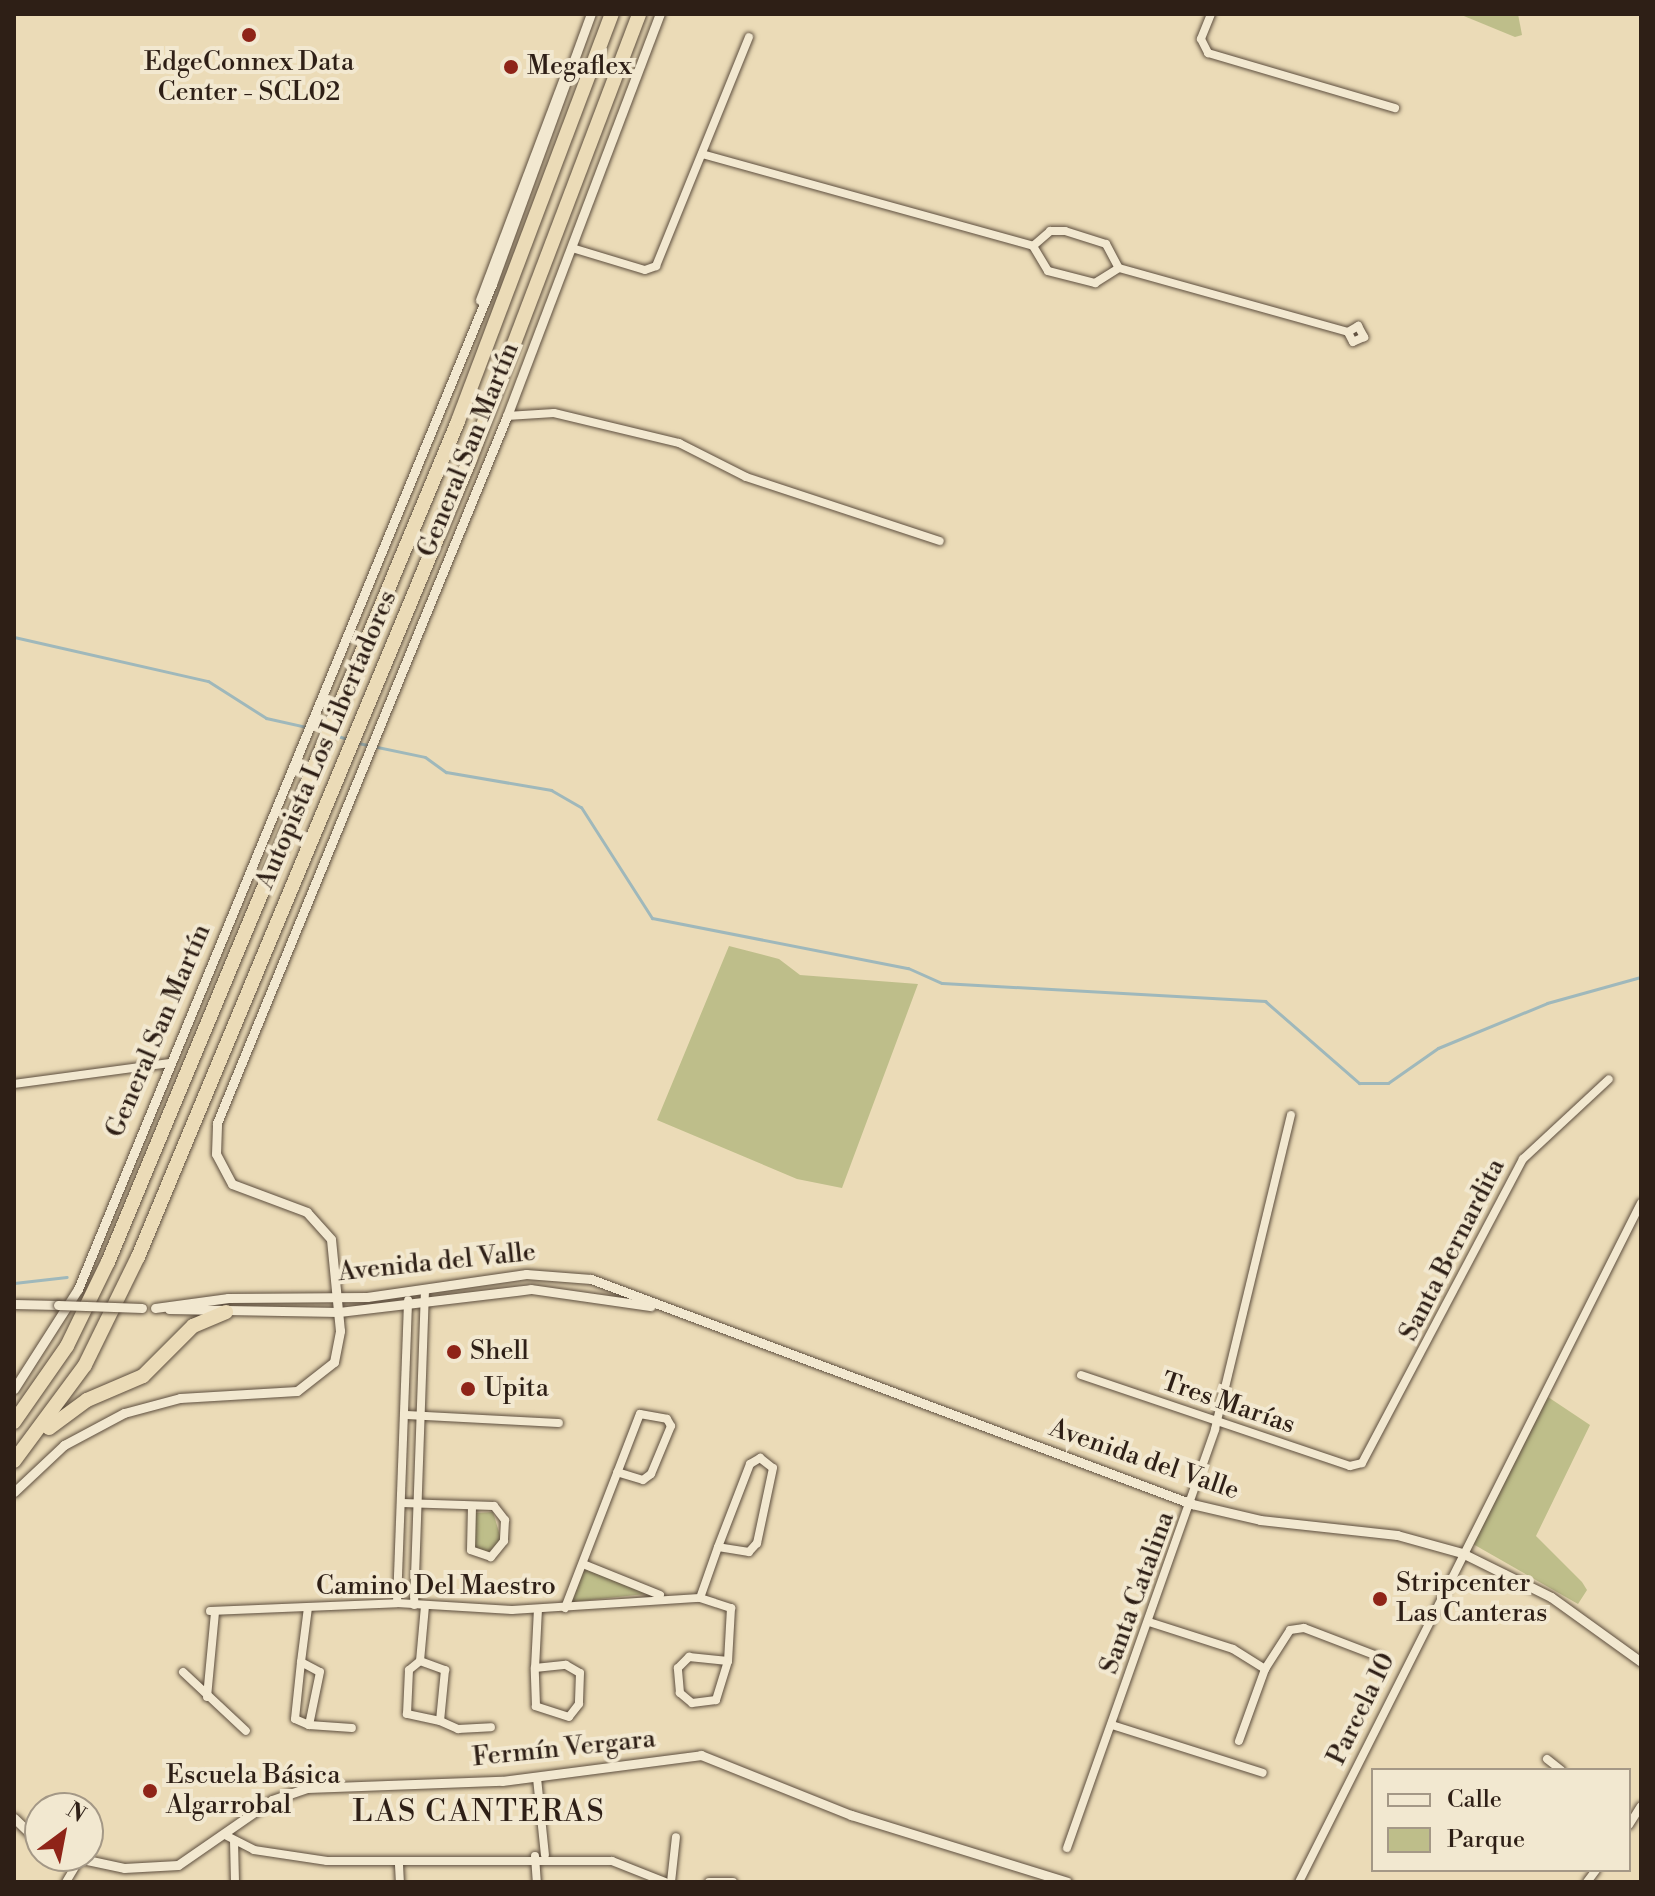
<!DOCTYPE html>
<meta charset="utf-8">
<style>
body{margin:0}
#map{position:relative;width:1655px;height:1896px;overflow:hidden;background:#ebdbb7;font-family:"Libre Bodoni",serif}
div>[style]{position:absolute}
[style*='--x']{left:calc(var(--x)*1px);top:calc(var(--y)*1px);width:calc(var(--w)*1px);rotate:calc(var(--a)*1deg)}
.green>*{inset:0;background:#bebe8a}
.stream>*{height:3px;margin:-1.5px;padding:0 1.5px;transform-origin:1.5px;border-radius:1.5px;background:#9fb8bb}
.roads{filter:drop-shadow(0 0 2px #5d4e3e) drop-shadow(0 0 2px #5d4e3e)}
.minor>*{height:8px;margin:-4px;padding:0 4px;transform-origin:4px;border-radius:4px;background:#f2e8d0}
.tertiary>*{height:9px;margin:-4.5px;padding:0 4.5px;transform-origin:4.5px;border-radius:4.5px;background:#f2e8d0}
.motorway>*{height:14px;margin:-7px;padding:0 7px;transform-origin:7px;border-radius:7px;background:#ebdbb7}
.bridges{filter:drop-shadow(0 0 2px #5d4e3e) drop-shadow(0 0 2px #5d4e3e)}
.tertiary-bridge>*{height:9px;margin:-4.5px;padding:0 4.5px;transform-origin:4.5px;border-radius:4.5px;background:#f2e8d0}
.dots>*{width:22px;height:22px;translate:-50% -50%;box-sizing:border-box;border:4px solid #f2e8d0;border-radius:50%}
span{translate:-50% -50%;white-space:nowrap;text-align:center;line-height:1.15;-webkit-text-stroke:8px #f2e8d0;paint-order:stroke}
.poi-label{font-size:26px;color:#2e1f16}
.left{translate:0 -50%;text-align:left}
.street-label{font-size:26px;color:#2e1f16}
.quarter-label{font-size:30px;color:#2e1f16;letter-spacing:2px}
.frame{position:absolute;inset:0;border:16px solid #2e1f16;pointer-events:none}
.legend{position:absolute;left:1371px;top:1768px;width:260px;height:104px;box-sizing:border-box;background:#f2e8d0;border:2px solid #a49886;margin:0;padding:10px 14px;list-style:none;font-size:24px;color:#2e1f16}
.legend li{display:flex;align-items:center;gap:16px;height:40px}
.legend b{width:40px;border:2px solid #a49886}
.north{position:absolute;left:24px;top:1792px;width:80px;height:80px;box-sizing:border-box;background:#f2e8d0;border:2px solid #a49886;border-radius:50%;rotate:32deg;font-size:22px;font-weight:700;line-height:32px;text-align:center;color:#2e1f16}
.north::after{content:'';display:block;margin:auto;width:28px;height:36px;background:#8f2418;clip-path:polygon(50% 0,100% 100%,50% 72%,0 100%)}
</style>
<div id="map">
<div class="green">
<i style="clip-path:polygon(1459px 14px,1518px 14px,1522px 35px,1515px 37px)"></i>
<i style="clip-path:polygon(729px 946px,779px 959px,800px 975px,918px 984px,842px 1188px,797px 1179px,657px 1120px)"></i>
<i style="clip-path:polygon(1548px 1397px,1590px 1425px,1536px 1536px,1582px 1582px,1587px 1590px,1578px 1604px,1473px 1544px)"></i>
<i style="clip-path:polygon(493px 1512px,501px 1539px,486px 1555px,474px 1549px,476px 1513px)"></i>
<i style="clip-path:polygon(585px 1568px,645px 1594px,572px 1602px)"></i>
</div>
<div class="stream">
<i style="--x:14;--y:637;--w:199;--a:12.8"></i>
<i style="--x:208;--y:681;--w:69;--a:32.5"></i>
<i style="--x:266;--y:718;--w:59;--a:12.6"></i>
<i style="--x:331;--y:734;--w:17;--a:17"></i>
<i style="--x:358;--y:743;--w:68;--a:11.8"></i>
<i style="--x:425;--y:757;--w:26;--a:36"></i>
<i style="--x:446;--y:772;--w:107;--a:9.7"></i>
<i style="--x:551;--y:790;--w:34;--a:30"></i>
<i style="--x:581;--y:807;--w:132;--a:57.4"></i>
<i style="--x:652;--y:918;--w:261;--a:11.1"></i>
<i style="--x:908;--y:968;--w:37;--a:24"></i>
<i style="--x:942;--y:983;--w:324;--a:3.2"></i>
<i style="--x:1265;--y:1001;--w:125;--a:41.1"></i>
<i style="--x:1359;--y:1083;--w:29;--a:0"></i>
<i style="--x:1388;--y:1083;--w:61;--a:-35"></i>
<i style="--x:1438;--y:1048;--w:118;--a:-22.4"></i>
<i style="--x:1547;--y:1003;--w:98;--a:-15.5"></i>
<i style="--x:14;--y:1283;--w:53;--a:-6.5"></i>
</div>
<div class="roads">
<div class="minor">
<i style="--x:1211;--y:14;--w:27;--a:112"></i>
<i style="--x:1201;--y:39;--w:16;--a:63"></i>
<i style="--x:1208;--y:53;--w:195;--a:16.4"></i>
<i style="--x:702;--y:154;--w:344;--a:15.5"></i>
<i style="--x:1033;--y:246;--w:23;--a:-41"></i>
<i style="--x:1050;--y:231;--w:15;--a:0"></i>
<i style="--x:1065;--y:231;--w:43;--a:17.6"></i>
<i style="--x:1106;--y:244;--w:27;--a:62"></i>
<i style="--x:1033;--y:246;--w:29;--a:59"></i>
<i style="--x:1048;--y:271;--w:49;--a:14.3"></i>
<i style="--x:1095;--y:283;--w:28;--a:-32"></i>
<i style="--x:572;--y:248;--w:76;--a:16.8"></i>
<i style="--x:645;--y:270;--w:12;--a:-20"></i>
<i style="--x:656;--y:266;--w:247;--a:-67.9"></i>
<i style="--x:1119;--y:268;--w:238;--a:15.6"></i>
<i style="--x:1348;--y:332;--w:12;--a:-31"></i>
<i style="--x:1358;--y:326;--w:13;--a:61"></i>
<i style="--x:1364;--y:337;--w:12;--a:156"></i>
<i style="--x:1353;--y:342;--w:11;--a:-117"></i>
<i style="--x:507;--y:416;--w:47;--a:-3.7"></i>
<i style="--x:554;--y:413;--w:129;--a:13.5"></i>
<i style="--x:679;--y:443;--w:75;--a:26.9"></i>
<i style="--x:746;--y:477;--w:204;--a:18.3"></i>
<i style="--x:14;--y:1084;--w:157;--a:-7.7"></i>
<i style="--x:1081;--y:1375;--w:284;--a:18.7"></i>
<i style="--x:1350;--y:1466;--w:12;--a:-14"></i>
<i style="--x:1362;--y:1463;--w:344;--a:-62.1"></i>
<i style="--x:1523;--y:1159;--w:117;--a:-42.9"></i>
<i style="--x:406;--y:1415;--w:153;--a:3"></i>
<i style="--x:760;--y:1458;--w:16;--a:38"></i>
<i style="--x:773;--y:1468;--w:77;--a:102"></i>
<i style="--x:757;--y:1543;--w:12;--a:132"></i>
<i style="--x:749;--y:1552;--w:31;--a:-171"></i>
<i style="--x:718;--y:1547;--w:89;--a:-68.9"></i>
<i style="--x:750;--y:1464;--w:12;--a:-31"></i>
<i style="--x:402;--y:1503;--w:92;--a:1.9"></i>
<i style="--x:494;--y:1506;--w:18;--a:52"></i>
<i style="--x:505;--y:1520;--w:21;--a:93"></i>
<i style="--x:504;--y:1541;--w:21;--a:129"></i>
<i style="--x:491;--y:1557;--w:21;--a:-161"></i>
<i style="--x:471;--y:1550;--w:44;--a:-88.7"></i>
<i style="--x:583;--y:1564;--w:83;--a:21.9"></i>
<i style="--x:700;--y:1598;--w:54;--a:-70.6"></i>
<i style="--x:397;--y:1603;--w:303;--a:-87.9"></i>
<i style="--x:414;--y:1605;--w:316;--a:-88"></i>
<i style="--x:565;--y:1608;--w:208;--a:-68.9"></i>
<i style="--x:640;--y:1414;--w:27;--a:10"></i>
<i style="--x:667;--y:1419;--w:8;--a:60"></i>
<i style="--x:671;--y:1426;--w:52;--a:112.6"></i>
<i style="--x:651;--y:1474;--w:10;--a:143"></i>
<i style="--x:643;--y:1480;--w:27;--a:-163"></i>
<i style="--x:210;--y:1611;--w:187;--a:-2.4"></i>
<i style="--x:397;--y:1603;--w:115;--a:3.5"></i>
<i style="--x:512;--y:1610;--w:188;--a:-3.7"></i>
<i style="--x:700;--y:1598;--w:33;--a:18"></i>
<i style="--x:731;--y:1608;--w:53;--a:93.2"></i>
<i style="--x:1149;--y:1622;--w:88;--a:17.8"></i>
<i style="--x:1233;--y:1649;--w:38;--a:32"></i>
<i style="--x:689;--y:1657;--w:39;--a:6"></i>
<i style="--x:728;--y:1661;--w:41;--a:107.1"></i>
<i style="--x:716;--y:1700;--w:24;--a:173"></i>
<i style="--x:692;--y:1703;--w:16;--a:-140"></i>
<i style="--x:680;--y:1693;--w:25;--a:-95"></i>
<i style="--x:678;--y:1668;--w:16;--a:-45"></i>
<i style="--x:420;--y:1661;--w:27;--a:20"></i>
<i style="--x:445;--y:1670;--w:51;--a:95.6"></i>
<i style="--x:440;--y:1721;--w:34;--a:-168"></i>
<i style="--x:407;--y:1714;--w:44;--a:-87.4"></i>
<i style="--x:409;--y:1670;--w:14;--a:-39"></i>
<i style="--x:420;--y:1661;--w:55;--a:-84.8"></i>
<i style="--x:301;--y:1662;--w:21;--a:28"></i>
<i style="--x:320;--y:1672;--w:54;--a:101.7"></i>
<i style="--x:309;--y:1725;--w:15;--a:-157"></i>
<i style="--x:295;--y:1719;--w:57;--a:-84"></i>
<i style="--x:301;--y:1662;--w:55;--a:-82.7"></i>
<i style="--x:535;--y:1668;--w:31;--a:-6"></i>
<i style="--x:566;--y:1665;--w:16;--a:30"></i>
<i style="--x:580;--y:1673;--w:31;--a:92"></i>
<i style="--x:579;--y:1704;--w:16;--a:128"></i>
<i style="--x:569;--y:1717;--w:35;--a:-162"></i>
<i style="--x:536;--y:1706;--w:38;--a:-92"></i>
<i style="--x:535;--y:1668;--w:59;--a:-87.1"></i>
<i style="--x:183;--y:1672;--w:86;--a:43.1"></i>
<i style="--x:207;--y:1697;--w:84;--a:-84.6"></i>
<i style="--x:440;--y:1721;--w:20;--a:24"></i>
<i style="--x:458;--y:1729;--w:33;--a:-3"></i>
<i style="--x:309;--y:1725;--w:43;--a:4"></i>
<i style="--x:1112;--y:1725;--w:158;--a:17.6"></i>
<i style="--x:1239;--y:1741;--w:77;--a:-70.1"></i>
<i style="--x:1265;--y:1669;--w:46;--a:-57.3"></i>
<i style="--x:1290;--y:1630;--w:14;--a:-8"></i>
<i style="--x:1304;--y:1628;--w:81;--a:20.9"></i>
<i style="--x:1547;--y:1759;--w:18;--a:38"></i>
<i style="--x:537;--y:1778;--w:77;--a:84.1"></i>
<i style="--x:1629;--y:1825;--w:22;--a:-58"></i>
<i style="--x:227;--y:1836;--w:30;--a:27"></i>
<i style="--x:254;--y:1850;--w:74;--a:8.6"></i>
<i style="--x:327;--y:1861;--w:285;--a:0"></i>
<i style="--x:612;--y:1861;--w:57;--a:21.6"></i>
<i style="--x:234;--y:1841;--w:41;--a:88.6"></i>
<i style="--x:1067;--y:1848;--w:444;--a:-70.5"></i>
<i style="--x:1215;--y:1429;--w:323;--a:-76.4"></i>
<i style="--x:535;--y:1856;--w:26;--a:86"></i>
<i style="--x:399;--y:1865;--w:17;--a:87"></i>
<i style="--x:66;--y:1882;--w:26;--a:-59"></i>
<i style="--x:671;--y:1882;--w:45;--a:-83.7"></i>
<i style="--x:709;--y:1882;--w:24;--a:0"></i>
<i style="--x:1299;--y:1882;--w:760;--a:-63.27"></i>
<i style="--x:1587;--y:1882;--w:15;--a:-53"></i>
</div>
<div class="tertiary">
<i style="--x:480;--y:300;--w:241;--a:-69.3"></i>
<i style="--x:14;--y:1304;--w:44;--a:1.3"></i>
<i style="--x:155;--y:1308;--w:74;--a:-7.8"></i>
<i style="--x:228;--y:1298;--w:139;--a:-0.4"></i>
<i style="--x:367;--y:1297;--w:161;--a:-8.2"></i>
<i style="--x:526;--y:1274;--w:65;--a:4.4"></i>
<i style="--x:591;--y:1279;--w:642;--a:20.52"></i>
<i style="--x:1192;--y:1504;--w:70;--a:13.2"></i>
<i style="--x:1260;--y:1520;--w:138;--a:6.2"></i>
<i style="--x:1397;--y:1535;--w:67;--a:15.5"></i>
<i style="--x:1462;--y:1553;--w:99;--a:26.3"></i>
<i style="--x:1551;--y:1597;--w:111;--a:35.8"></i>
<i style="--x:169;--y:1309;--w:170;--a:1"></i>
<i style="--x:339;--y:1312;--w:193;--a:-6.8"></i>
<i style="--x:531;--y:1289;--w:121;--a:8.1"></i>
<i style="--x:14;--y:1389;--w:119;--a:-57.4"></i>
<i style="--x:78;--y:1289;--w:1087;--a:-67.61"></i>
<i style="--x:492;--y:284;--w:288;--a:-69.9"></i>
<i style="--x:14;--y:1492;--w:69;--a:-43.2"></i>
<i style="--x:64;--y:1445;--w:68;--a:-28.1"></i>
<i style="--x:124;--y:1413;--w:58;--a:-15"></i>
<i style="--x:180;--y:1398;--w:117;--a:-3.4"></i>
<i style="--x:297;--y:1391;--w:47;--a:-38.1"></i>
<i style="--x:334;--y:1362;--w:32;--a:-79"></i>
<i style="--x:340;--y:1331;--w:92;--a:-95.6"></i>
<i style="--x:331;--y:1239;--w:36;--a:-132"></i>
<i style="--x:307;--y:1212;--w:80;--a:-159.5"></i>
<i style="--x:232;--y:1184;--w:34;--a:-118"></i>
<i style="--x:216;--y:1154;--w:31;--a:-88"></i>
<i style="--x:217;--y:1123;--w:764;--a:-67.7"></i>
<i style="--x:507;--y:416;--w:430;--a:-69.2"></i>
<i style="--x:14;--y:1818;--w:36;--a:44"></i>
<i style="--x:68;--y:1856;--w:57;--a:12.1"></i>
<i style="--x:124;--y:1868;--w:54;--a:-3.2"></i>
<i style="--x:178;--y:1865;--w:114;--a:-34.7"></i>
<i style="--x:272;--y:1800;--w:37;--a:-19"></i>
<i style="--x:307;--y:1788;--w:195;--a:-2.1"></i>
<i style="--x:502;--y:1781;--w:201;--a:-7.4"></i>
<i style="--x:701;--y:1755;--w:162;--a:21.8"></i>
<i style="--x:851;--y:1815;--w:226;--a:17.2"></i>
</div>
<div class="motorway">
<i style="--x:14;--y:1422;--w:93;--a:-55.1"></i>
<i style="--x:67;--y:1346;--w:93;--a:-64"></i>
<i style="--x:108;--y:1262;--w:911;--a:-67.4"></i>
<i style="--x:458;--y:421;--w:435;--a:-69.3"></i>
<i style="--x:49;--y:1428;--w:47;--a:-36.4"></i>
<i style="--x:87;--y:1400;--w:61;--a:-23.2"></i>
<i style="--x:143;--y:1376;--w:71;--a:-45"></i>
<i style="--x:193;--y:1326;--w:36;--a:-23"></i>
<i style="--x:14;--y:1461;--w:119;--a:-53.5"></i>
<i style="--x:85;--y:1365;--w:120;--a:-63.9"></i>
<i style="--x:138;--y:1257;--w:861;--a:-67.4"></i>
<i style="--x:469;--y:462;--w:479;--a:-69.2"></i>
</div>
</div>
<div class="bridges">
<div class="tertiary-bridge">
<i style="--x:58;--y:1305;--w:84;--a:2"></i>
</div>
</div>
<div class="dots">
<i style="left:249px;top:35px;background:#8f2418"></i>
<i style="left:511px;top:67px;background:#8f2418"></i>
<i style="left:454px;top:1352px;background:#8f2418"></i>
<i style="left:468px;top:1389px;background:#8f2418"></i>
<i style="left:1380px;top:1599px;background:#8f2418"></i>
<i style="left:150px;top:1791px;background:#8f2418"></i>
</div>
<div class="poi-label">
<span style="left:249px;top:78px">EdgeConnex Data<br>Center - SCL02</span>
<span class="left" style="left:527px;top:67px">Megaflex</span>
<span class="left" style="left:470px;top:1352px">Shell</span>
<span class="left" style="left:484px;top:1389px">Upita</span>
<span class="left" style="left:1396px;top:1599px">Stripcenter<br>Las Canteras</span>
<span class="left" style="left:166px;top:1791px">Escuela Básica<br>Algarrobal</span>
</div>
<div class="street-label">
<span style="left:469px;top:450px;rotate:-68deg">General San Martín</span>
<span style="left:327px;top:740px;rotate:-67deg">Autopista Los Libertadores</span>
<span style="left:159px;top:1031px;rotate:-67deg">General San Martín</span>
<span style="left:1453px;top:1250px;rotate:-63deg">Santa Bernardita</span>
<span style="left:437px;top:1263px;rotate:-6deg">Avenida del Valle</span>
<span style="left:1228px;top:1404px;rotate:19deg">Tres Marías</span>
<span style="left:1144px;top:1460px;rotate:19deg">Avenida del Valle</span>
<span style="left:436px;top:1587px">Camino Del Maestro</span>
<span style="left:1138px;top:1593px;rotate:-70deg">Santa Catalina</span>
<span style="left:1362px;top:1709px;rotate:-64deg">Parcela 10</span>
<span style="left:564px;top:1749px;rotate:-6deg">Fermín Vergara</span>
</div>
<div class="quarter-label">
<span style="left:479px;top:1812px">LAS CANTERAS</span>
</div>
<div class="frame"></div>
<ul class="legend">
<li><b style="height:10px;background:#f2e8d0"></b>Calle</li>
<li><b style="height:22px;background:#bebe8a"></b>Parque</li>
</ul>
<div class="north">N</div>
</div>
